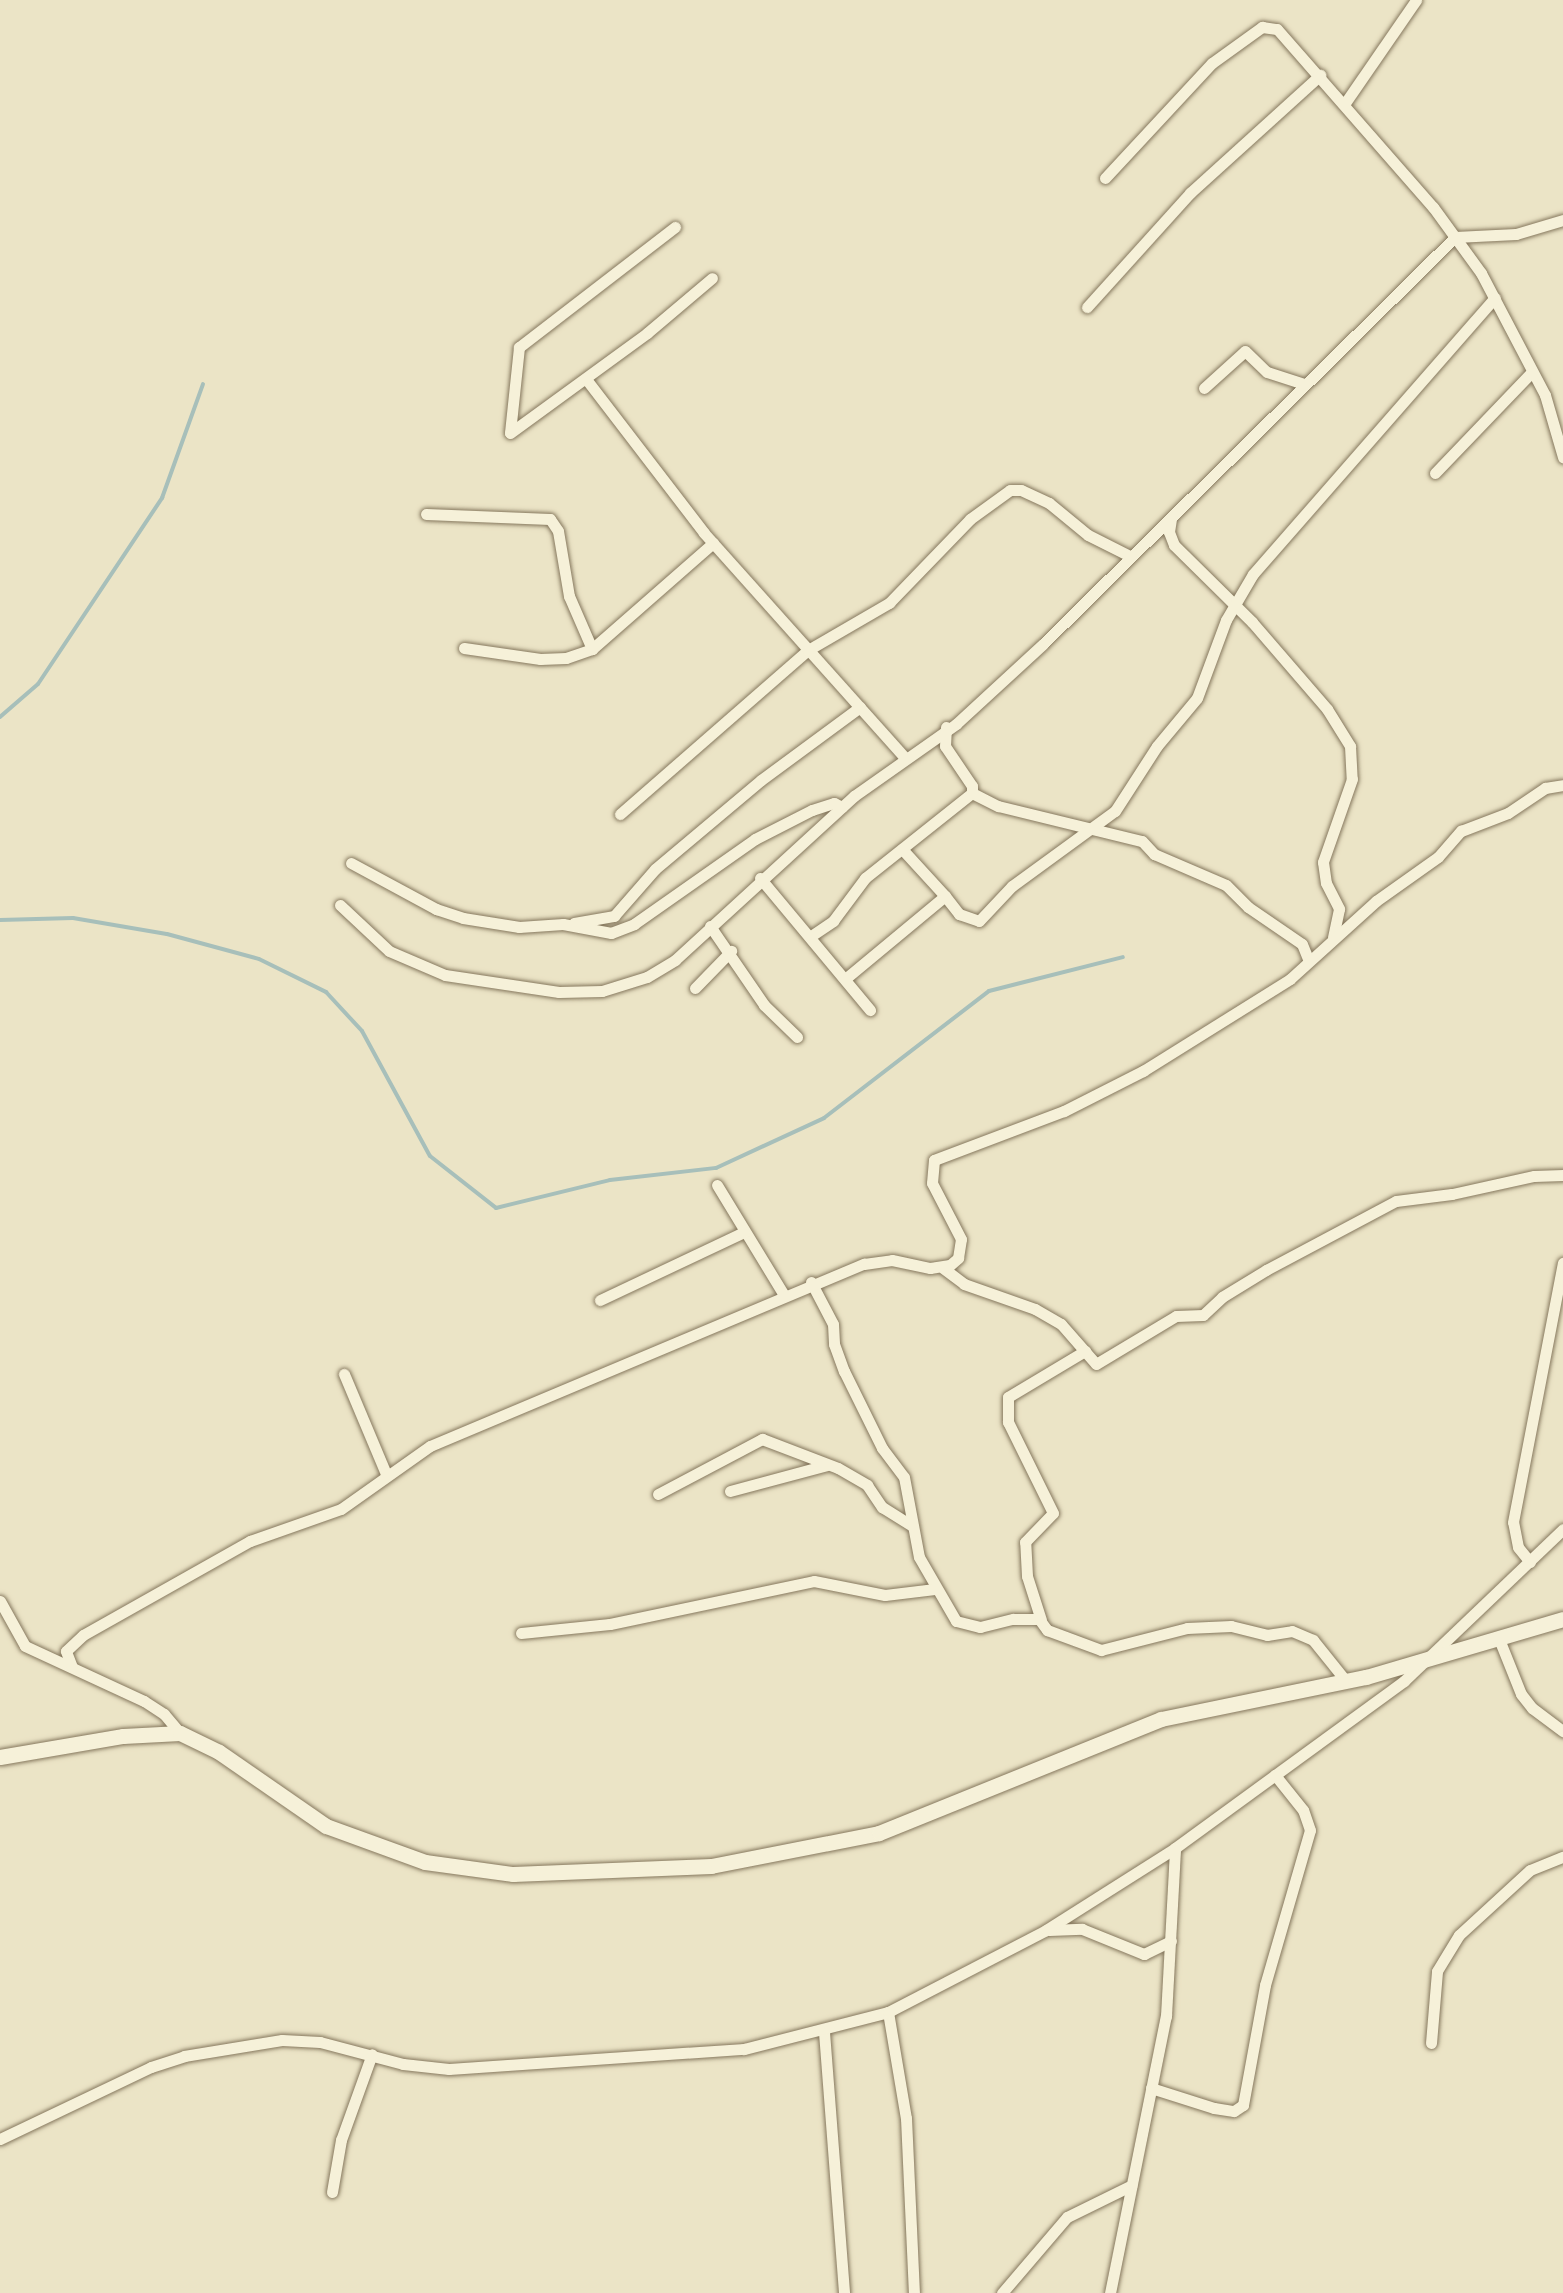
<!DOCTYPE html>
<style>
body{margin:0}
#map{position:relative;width:1563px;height:2293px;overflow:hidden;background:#ebe4c6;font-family:"IBM Plex Serif",serif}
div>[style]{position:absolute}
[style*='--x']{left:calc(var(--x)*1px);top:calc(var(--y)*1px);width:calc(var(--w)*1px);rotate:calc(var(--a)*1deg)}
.stream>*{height:4px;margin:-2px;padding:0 2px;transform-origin:2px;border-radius:2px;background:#a7bfba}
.roads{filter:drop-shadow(0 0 2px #85775d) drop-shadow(0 0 2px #85775d)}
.minor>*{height:11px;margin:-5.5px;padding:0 5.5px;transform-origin:5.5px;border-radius:5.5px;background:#f6f1d9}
.tertiary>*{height:15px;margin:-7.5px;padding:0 7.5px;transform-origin:7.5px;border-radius:7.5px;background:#f6f1d9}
span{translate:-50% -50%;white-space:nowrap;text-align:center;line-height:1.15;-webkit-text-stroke:8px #f3eed5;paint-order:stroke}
</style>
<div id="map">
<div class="stream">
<i style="--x:0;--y:717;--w:50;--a:-41"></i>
<i style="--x:38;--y:684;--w:224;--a:-56.3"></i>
<i style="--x:162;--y:498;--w:121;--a:-70.2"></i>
<i style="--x:0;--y:920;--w:73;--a:-1.6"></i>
<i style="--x:73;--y:918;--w:95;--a:9.7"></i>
<i style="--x:167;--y:934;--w:95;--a:15.2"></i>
<i style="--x:259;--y:959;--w:75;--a:26.2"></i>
<i style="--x:326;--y:992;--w:53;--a:47.3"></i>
<i style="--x:362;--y:1031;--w:142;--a:61.5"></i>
<i style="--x:430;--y:1156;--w:84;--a:38.2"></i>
<i style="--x:496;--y:1208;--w:117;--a:-13.8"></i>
<i style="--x:610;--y:1180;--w:107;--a:-6.5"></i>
<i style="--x:716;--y:1168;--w:119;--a:-24.8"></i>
<i style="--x:824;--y:1118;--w:208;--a:-37.6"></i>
<i style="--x:989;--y:991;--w:138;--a:-14.2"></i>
</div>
<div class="roads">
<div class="minor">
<i style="--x:1345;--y:103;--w:125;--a:-55.4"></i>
<i style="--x:1105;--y:178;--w:157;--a:-47.1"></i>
<i style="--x:1212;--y:63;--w:62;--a:-35.8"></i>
<i style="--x:1262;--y:27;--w:15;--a:8"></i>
<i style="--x:1277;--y:29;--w:237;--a:48.8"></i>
<i style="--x:1433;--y:207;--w:82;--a:54"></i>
<i style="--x:1481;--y:273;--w:138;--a:62.3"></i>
<i style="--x:1545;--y:395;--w:65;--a:73.8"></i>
<i style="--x:675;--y:227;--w:197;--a:142.4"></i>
<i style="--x:519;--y:347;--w:86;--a:96"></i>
<i style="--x:510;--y:433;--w:170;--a:-36.1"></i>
<i style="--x:647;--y:333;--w:85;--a:-40.2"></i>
<i style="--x:1087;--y:307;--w:154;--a:-47.9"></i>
<i style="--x:1190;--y:193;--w:176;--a:-42.2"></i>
<i style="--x:586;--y:379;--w:194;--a:52.5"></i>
<i style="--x:704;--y:533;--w:302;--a:48.2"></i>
<i style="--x:1204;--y:388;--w:55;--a:-42.1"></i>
<i style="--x:1245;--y:351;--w:30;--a:44"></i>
<i style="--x:1267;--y:372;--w:39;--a:18"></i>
<i style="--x:1435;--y:473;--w:139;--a:-46.2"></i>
<i style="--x:426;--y:514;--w:124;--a:2.3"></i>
<i style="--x:550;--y:519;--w:14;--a:56"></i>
<i style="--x:558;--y:531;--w:66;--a:80.4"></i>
<i style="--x:569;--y:596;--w:58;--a:66.5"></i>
<i style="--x:1171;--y:519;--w:13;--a:99"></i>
<i style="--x:1169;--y:532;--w:14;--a:69"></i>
<i style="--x:1174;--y:545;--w:110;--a:44.6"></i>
<i style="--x:1252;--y:622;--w:115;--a:49.2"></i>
<i style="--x:1327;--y:709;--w:44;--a:58.1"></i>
<i style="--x:1350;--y:746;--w:33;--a:87"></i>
<i style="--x:1352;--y:779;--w:88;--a:109.3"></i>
<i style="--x:1323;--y:862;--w:21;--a:82"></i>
<i style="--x:1326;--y:883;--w:29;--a:63"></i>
<i style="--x:1339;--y:909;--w:29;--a:102"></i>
<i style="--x:464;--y:648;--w:77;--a:8.2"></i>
<i style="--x:540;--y:659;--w:26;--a:-2"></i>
<i style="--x:566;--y:658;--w:28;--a:-19"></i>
<i style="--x:592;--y:649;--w:161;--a:-41.2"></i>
<i style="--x:972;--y:793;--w:29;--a:27"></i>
<i style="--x:998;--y:806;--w:148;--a:13.7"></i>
<i style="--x:1142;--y:841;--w:18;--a:47"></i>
<i style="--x:1154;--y:854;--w:78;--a:23.3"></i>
<i style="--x:1226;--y:885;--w:31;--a:45"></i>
<i style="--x:1248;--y:907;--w:65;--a:34.4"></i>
<i style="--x:1302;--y:944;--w:18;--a:68"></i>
<i style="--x:620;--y:814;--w:249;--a:-41.1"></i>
<i style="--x:808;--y:650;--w:94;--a:-30.1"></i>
<i style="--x:889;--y:603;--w:117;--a:-46"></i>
<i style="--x:970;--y:519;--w:49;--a:-35.9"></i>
<i style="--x:1010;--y:490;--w:11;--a:0"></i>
<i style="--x:1021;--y:490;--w:31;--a:25"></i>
<i style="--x:1049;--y:503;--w:50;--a:39.4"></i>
<i style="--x:1088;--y:535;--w:47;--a:26.6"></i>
<i style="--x:902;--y:849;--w:64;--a:47.5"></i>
<i style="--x:351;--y:863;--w:97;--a:28.4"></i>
<i style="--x:436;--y:909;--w:28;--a:18"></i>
<i style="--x:463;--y:918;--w:57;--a:9.1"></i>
<i style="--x:519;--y:927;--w:44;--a:-3.9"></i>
<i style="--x:563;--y:924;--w:49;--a:10.6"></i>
<i style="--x:611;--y:933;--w:25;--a:-21"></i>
<i style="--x:634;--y:924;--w:148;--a:-35.1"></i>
<i style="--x:755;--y:839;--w:64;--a:-27"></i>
<i style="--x:812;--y:810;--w:23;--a:-18"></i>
<i style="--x:834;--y:803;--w:9;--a:27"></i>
<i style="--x:760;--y:878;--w:172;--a:50.2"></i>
<i style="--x:340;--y:905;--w:67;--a:43.2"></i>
<i style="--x:389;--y:951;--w:61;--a:23.2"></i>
<i style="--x:445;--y:975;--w:115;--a:8.5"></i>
<i style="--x:559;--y:992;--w:43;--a:-1.3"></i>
<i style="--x:602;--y:991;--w:47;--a:-17.3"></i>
<i style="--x:647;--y:977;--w:33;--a:-31"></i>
<i style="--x:675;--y:960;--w:243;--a:-42.5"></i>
<i style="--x:854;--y:796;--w:125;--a:-35.2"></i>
<i style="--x:956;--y:724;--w:118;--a:-42.6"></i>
<i style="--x:1043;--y:644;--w:579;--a:-44.65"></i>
<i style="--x:1455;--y:237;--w:61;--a:-2.8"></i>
<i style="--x:1516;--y:234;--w:49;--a:-16.6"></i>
<i style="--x:574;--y:923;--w:41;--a:-9.9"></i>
<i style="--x:614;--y:916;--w:62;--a:-48.9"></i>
<i style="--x:655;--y:869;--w:138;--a:-40"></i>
<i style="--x:761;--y:780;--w:123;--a:-36.4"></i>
<i style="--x:710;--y:926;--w:96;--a:55.6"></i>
<i style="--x:764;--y:1005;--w:46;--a:44.1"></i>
<i style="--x:811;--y:936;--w:27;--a:-34"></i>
<i style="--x:833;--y:921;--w:54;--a:-53.3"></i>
<i style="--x:865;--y:878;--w:137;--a:-38.5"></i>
<i style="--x:972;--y:793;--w:7;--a:-90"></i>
<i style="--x:972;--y:786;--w:48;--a:-124"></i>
<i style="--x:945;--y:746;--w:19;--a:-87"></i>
<i style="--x:845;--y:979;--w:130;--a:-39.7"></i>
<i style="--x:945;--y:896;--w:23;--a:52"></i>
<i style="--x:959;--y:914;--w:21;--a:19"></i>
<i style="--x:979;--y:921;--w:48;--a:-46.7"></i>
<i style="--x:1012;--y:886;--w:127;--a:-36.1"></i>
<i style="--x:1115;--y:811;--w:77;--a:-57.1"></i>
<i style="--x:1157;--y:746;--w:62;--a:-50.2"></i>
<i style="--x:1197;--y:698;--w:83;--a:-69.6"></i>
<i style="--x:1226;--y:620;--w:53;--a:-59.6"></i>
<i style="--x:1253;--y:574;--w:367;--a:-48.8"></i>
<i style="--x:695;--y:988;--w:52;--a:-45.8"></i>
<i style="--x:717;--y:1185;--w:129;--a:58.7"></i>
<i style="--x:943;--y:1268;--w:26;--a:37"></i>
<i style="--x:964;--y:1284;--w:75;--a:19.4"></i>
<i style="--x:1035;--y:1309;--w:30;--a:30"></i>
<i style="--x:1061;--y:1324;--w:53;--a:48.8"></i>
<i style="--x:1096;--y:1364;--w:93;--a:-31"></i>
<i style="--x:1176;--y:1316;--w:27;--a:-2"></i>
<i style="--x:1203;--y:1315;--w:26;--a:-43"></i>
<i style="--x:1222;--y:1297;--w:52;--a:-31.5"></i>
<i style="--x:1266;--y:1270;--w:147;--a:-28"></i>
<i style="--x:1396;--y:1201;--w:56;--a:-7.1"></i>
<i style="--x:1452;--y:1194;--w:84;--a:-12.4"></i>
<i style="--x:1534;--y:1176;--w:29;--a:-2"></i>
<i style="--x:811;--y:1282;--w:47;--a:62.4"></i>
<i style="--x:833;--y:1324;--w:20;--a:87"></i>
<i style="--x:834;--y:1344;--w:29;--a:70"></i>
<i style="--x:844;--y:1371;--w:86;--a:63.7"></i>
<i style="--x:882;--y:1448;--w:36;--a:53"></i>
<i style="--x:904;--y:1477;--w:81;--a:79.4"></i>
<i style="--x:919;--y:1557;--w:74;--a:60"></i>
<i style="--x:956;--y:1621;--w:25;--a:14"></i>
<i style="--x:980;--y:1627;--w:34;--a:-14"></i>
<i style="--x:1013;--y:1619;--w:26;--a:0"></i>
<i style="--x:1039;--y:1619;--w:14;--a:54"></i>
<i style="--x:1047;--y:1630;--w:58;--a:20.3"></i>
<i style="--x:1101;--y:1650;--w:89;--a:-14.3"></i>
<i style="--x:1187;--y:1628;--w:44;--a:-2.6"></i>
<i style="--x:1231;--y:1626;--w:37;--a:14"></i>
<i style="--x:1267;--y:1635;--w:25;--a:-9"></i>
<i style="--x:1292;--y:1631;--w:23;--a:23"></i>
<i style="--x:1313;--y:1640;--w:53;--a:51.2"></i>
<i style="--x:600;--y:1300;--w:159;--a:-25.3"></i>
<i style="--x:344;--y:1374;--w:108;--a:67.2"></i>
<i style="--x:730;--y:1491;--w:100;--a:-15"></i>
<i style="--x:658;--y:1494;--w:118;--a:-27.9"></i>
<i style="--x:762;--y:1439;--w:81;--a:20.9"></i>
<i style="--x:838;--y:1468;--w:34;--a:30"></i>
<i style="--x:867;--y:1485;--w:27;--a:56"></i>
<i style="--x:882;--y:1507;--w:36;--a:32"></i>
<i style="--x:1530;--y:1562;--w:19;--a:-129"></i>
<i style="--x:1518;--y:1547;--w:25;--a:-101"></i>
<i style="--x:1513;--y:1522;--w:264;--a:-79.1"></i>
<i style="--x:0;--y:1601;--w:51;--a:60.9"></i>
<i style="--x:25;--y:1646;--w:131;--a:24.8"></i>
<i style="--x:144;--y:1701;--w:24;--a:33"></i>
<i style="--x:164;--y:1714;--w:25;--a:50"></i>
<i style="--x:1041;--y:1620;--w:46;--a:-107.7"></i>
<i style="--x:1027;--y:1576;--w:34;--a:-93"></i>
<i style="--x:1025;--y:1542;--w:40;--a:-46"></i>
<i style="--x:1053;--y:1513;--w:102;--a:-116.3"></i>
<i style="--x:1008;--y:1422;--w:25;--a:-90"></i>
<i style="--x:1008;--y:1397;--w:90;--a:-30.9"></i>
<i style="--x:521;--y:1633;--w:89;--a:-5.8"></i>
<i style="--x:610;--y:1624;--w:208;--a:-11.9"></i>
<i style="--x:814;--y:1581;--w:72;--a:11.2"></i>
<i style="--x:885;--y:1595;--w:50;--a:-6.8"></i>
<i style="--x:1499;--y:1639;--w:59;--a:68.2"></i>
<i style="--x:1521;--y:1694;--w:18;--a:52"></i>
<i style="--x:1532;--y:1708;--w:39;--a:37"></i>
<i style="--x:72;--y:1667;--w:17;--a:-111"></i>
<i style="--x:66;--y:1651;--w:23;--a:-43"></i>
<i style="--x:83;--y:1635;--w:192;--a:-29.4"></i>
<i style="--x:250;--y:1541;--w:96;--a:-19.4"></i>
<i style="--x:341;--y:1509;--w:109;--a:-35.3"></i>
<i style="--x:430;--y:1446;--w:471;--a:-22.8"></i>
<i style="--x:864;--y:1264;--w:28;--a:-8"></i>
<i style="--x:892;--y:1260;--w:39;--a:12"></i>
<i style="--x:930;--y:1268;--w:20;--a:-9"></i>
<i style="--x:950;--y:1265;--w:11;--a:-41"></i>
<i style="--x:958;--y:1258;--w:19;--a:-81"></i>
<i style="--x:961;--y:1239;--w:63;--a:-117.4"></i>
<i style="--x:932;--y:1183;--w:23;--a:-85"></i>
<i style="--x:934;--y:1160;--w:139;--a:-20.7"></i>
<i style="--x:1064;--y:1111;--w:89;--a:-26.9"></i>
<i style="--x:1143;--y:1071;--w:173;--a:-32"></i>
<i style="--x:1290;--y:979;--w:116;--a:-42.2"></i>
<i style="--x:1376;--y:901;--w:76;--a:-35.4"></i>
<i style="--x:1438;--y:857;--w:35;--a:-49"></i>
<i style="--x:1461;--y:831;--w:50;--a:-21"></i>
<i style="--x:1508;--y:813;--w:45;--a:-34"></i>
<i style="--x:1545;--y:788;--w:18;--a:-9"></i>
<i style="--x:1049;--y:1930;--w:33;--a:-2"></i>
<i style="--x:1082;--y:1929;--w:67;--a:22"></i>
<i style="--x:1144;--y:1954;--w:30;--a:-26"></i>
<i style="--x:888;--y:2012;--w:108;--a:80.4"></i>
<i style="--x:906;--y:2118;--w:175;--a:87.4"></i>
<i style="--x:824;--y:2032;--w:262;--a:85.6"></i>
<i style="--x:1431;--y:2043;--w:72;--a:-85.2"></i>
<i style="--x:1437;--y:1971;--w:42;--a:-58.6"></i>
<i style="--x:1459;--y:1935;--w:96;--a:-42.5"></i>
<i style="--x:1530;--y:1870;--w:35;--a:-22"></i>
<i style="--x:1151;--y:2088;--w:66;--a:17.6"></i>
<i style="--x:1214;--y:2108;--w:20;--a:9"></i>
<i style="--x:1234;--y:2111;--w:11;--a:-34"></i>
<i style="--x:1243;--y:2105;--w:122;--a:-79.6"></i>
<i style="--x:1265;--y:1985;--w:161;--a:-73.8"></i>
<i style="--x:1310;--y:1830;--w:21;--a:-109"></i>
<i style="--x:1303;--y:1810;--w:45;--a:-128.7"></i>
<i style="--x:0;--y:2139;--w:167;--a:-25.5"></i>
<i style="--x:151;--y:2067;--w:35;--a:-18"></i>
<i style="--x:184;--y:2056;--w:99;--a:-9.3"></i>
<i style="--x:282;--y:2040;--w:38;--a:3"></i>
<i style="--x:320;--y:2042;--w:86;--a:14.8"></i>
<i style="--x:403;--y:2064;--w:46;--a:6.2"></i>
<i style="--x:449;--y:2069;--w:296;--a:-3.9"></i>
<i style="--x:744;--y:2049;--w:149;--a:-14.4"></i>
<i style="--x:888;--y:2012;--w:178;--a:-27.4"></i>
<i style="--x:1046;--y:1930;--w:153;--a:-32.4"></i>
<i style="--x:1175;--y:1848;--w:283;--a:-36.1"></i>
<i style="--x:1404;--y:1681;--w:220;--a:-43.7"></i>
<i style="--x:332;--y:2192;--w:53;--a:-80.2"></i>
<i style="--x:341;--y:2140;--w:91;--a:-70.2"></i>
<i style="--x:1002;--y:2293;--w:100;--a:-49.5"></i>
<i style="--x:1067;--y:2217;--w:72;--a:-26.2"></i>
<i style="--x:1110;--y:2293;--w:283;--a:-78.6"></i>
<i style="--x:1166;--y:2016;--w:168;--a:-86.9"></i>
</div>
<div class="tertiary">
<i style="--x:0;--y:1757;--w:125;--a:-9.7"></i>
<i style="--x:123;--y:1736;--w:57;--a:-3"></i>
<i style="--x:180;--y:1733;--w:43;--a:26"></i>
<i style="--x:219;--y:1752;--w:130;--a:34.7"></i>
<i style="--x:326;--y:1826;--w:105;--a:20"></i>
<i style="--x:425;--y:1862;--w:89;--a:7.8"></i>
<i style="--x:513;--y:1874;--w:198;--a:-2.3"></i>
<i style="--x:711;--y:1866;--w:171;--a:-11.1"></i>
<i style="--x:879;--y:1833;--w:304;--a:-22"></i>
<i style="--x:1161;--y:1719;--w:209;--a:-11.6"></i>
<i style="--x:1366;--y:1677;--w:205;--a:-16.4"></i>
</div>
</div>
</div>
